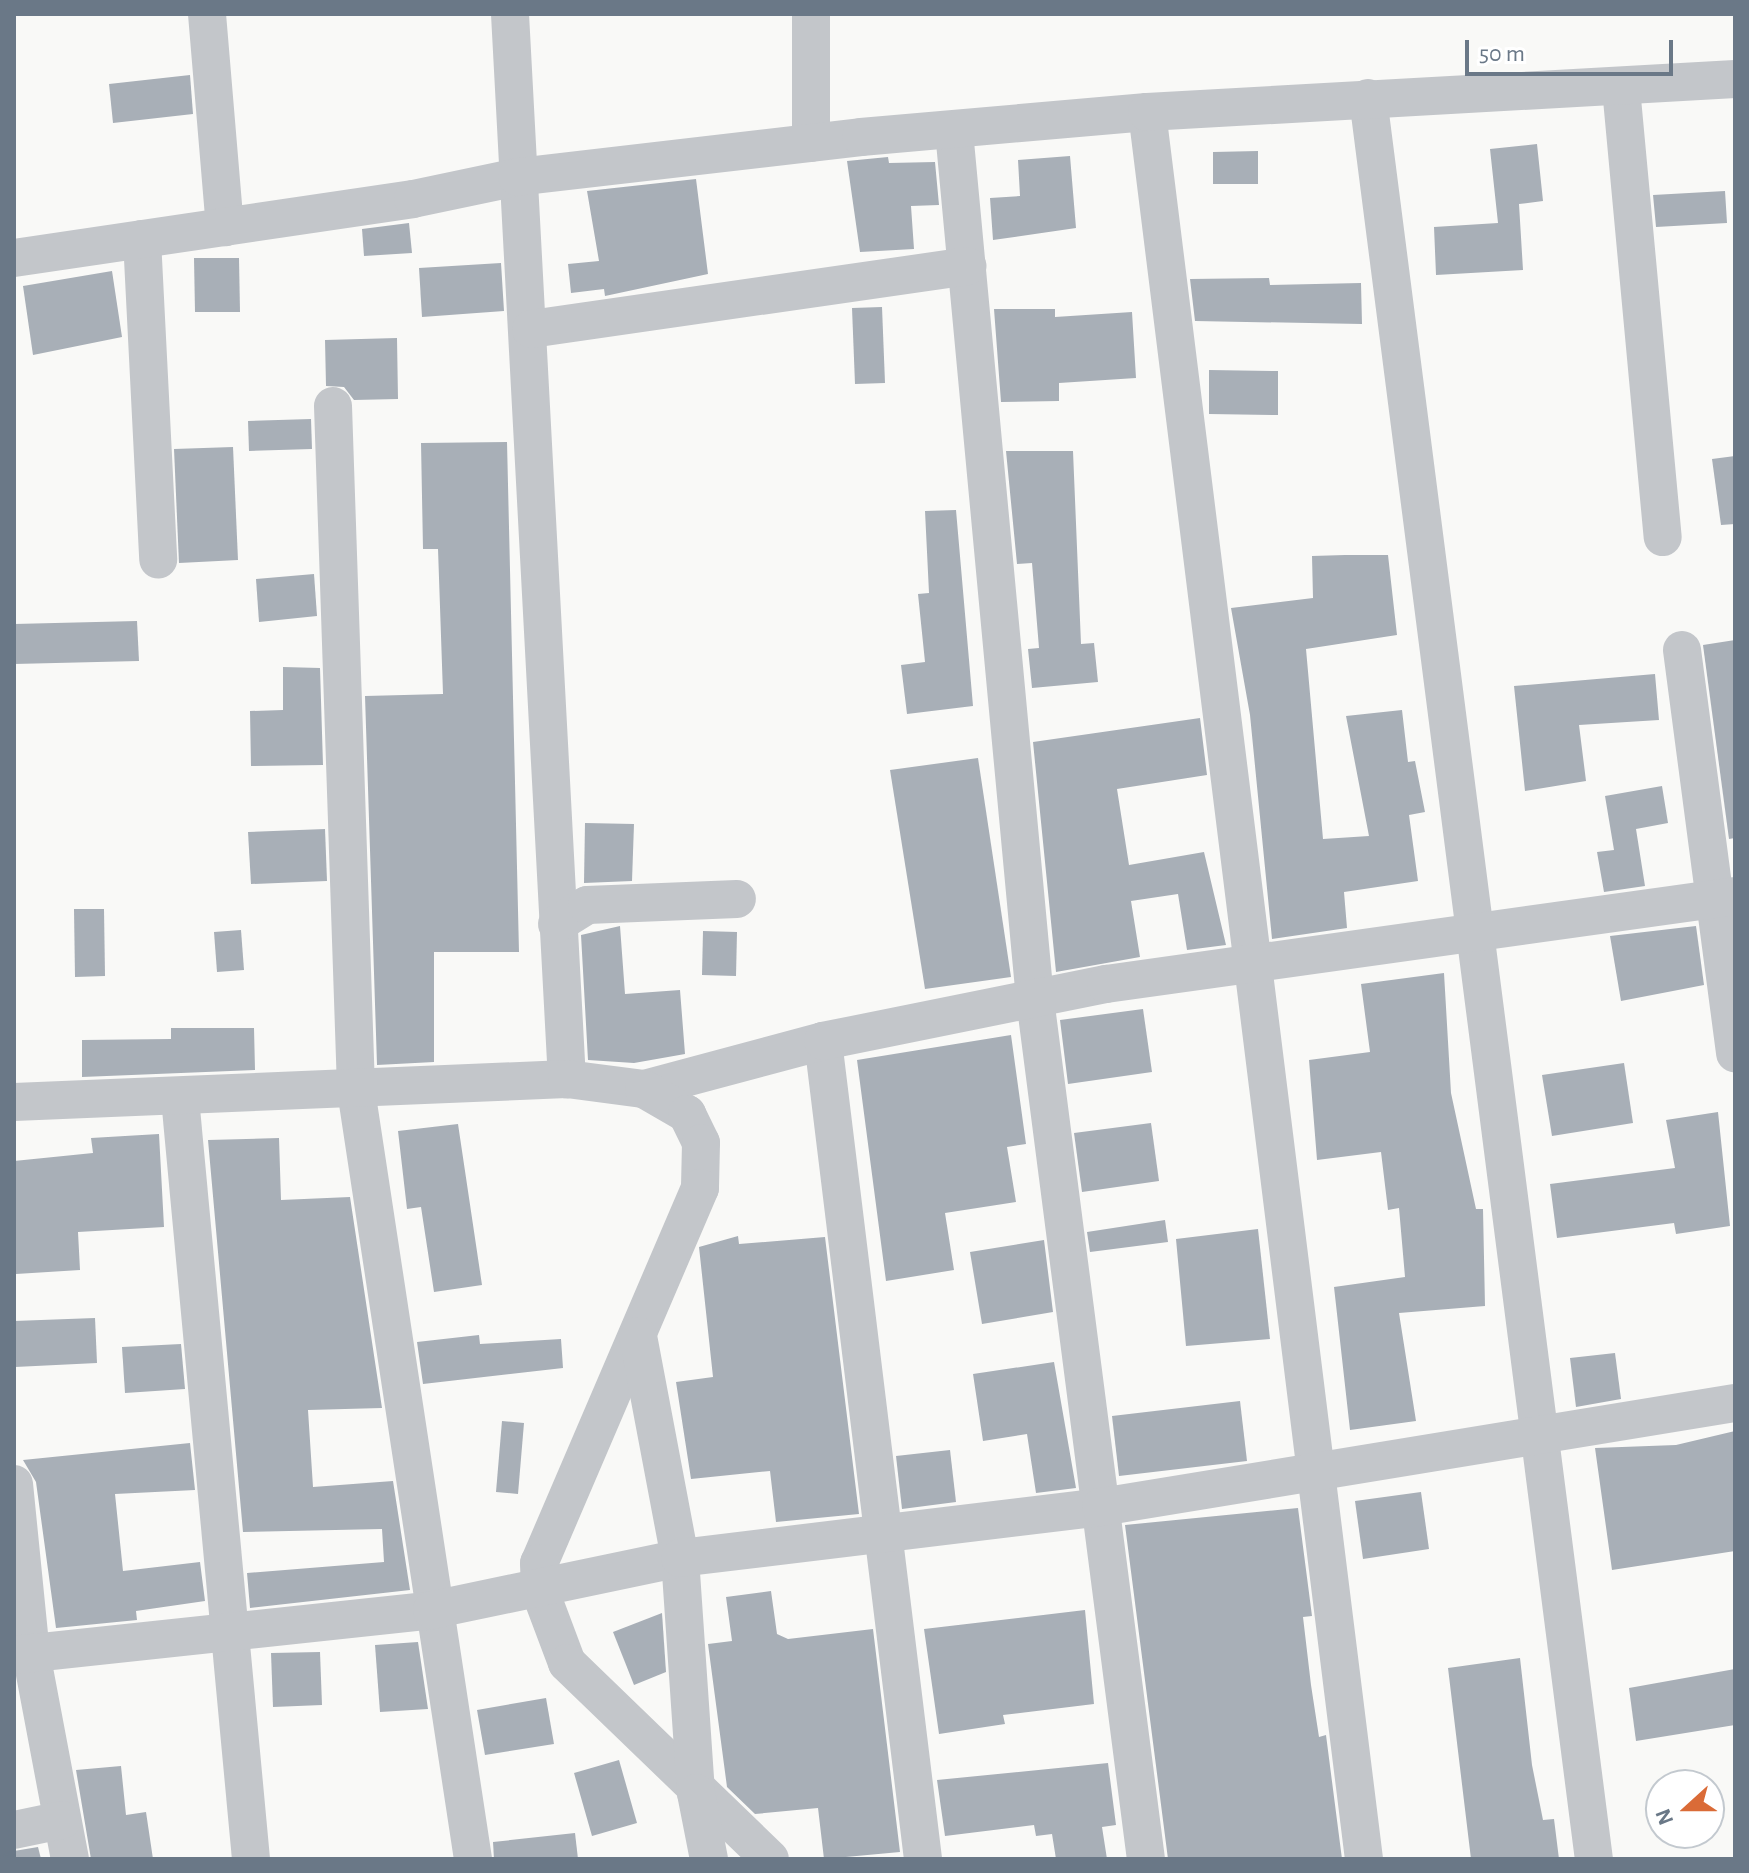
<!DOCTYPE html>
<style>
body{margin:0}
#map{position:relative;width:1749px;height:1873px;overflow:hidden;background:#f9f9f7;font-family:"Alegreya Sans",sans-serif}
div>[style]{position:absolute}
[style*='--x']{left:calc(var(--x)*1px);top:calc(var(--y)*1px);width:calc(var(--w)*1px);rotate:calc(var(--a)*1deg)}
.building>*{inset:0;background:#a8afb7}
.minor>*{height:38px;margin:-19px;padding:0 19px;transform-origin:19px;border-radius:19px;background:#c3c6ca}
span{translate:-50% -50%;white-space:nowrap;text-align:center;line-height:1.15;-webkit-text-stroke:8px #fff;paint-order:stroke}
.frame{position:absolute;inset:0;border:16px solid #6a7887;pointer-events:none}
.north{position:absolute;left:1645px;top:1769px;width:80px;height:80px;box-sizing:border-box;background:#fff;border:2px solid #c3c9cf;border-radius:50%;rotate:249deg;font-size:22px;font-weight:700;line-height:32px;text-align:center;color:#6a7887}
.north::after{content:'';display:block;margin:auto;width:28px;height:36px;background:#da6b37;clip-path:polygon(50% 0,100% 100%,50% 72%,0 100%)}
.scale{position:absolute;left:1465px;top:40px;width:208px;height:36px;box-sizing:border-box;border:4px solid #6a7887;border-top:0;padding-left:10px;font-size:24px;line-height:28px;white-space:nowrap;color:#6a7887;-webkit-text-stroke:6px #fff;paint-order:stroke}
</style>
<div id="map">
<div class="building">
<i style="clip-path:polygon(190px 75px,193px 114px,113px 123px,109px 84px)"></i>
<i style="clip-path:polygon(1537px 144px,1543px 201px,1519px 204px,1523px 270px,1436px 275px,1434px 227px,1498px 223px,1490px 149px)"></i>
<i style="clip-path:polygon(1258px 151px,1258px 184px,1213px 184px,1213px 152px)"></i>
<i style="clip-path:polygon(1070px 156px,1076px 228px,993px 240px,990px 198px,1020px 196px,1018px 160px)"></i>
<i style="clip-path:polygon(888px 157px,889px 163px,935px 162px,939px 205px,911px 206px,914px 249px,860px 252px,847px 161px)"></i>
<i style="clip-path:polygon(696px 179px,708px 274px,605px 296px,604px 289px,571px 293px,568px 264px,599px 261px,587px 191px)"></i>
<i style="clip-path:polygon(1725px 191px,1727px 223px,1656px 227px,1653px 195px)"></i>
<i style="clip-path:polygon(409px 223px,412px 253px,364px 256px,362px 229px)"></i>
<i style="clip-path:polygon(194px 258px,239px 258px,240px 312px,195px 312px)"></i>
<i style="clip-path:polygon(501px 263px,504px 311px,422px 317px,419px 268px)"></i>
<i style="clip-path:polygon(112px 271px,122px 337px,33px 355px,23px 286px)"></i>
<i style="clip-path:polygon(1269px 278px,1270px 285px,1361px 283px,1362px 324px,1195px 321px,1190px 279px)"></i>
<i style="clip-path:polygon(882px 307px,885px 383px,855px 384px,852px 308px)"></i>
<i style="clip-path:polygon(994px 309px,1055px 309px,1055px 317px,1132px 312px,1136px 378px,1059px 383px,1059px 401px,1001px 402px)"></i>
<i style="clip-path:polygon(397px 338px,398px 399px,354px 400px,344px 387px,326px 386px,325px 340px)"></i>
<i style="clip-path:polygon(1209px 370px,1278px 371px,1278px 415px,1209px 414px)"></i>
<i style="clip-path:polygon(311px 419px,312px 449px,249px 451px,248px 421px)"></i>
<i style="clip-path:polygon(507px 442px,519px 952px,434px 952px,434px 1062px,377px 1065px,365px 696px,443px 694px,438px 549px,423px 549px,421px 443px)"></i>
<i style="clip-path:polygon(233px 447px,238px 560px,179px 563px,174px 449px)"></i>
<i style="clip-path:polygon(1006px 451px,1073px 451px,1081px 644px,1094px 643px,1098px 682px,1032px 688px,1028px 649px,1039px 648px,1032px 563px,1017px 564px)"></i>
<i style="clip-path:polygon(1735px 456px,1735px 524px,1721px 525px,1712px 459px)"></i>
<i style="clip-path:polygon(956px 510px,973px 706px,907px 714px,901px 665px,925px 662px,918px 594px,929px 593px,925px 511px)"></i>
<i style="clip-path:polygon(1345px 555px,1388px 555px,1397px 635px,1306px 649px,1323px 839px,1369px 836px,1346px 716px,1402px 710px,1408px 762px,1415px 761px,1425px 812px,1409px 815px,1418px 881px,1344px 892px,1347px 928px,1272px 939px,1250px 715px,1231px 608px,1313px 598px,1312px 556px)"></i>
<i style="clip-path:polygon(314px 574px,317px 616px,259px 622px,256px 579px)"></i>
<i style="clip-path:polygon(137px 621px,139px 661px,14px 664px,14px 624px)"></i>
<i style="clip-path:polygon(1735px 640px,1735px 838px,1729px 839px,1703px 645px)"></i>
<i style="clip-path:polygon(283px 667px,320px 668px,323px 765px,251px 766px,250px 711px,283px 710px)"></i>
<i style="clip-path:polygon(1655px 674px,1659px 720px,1579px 725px,1586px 781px,1525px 791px,1514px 686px)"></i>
<i style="clip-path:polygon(1200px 718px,1207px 775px,1117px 789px,1129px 865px,1204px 852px,1226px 945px,1187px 950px,1178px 894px,1131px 901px,1140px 957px,1056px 972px,1033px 742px)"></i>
<i style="clip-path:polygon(978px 758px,1011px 977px,925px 989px,890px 770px)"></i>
<i style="clip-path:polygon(1662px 786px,1668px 823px,1636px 829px,1645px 886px,1604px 892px,1597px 852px,1614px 850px,1605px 796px)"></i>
<i style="clip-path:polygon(585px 823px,634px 824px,632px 881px,584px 883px)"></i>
<i style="clip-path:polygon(325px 829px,327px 881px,251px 884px,248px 832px)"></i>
<i style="clip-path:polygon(74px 909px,104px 909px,105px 976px,75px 977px)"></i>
<i style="clip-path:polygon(620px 926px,625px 994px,680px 990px,685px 1054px,634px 1063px,588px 1060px,581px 935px)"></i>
<i style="clip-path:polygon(1696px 926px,1704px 985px,1621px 1001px,1610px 936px)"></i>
<i style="clip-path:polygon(241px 930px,244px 970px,217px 972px,214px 932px)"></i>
<i style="clip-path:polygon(703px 931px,737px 932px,736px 976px,702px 975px)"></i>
<i style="clip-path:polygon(1444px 973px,1451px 1093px,1476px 1209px,1483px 1209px,1485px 1306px,1399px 1313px,1416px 1421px,1350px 1430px,1334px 1287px,1405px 1277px,1399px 1208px,1388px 1210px,1381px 1152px,1317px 1160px,1309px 1060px,1370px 1052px,1361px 984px)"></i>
<i style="clip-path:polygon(1143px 1009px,1152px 1072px,1068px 1084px,1060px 1020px)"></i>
<i style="clip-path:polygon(171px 1028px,254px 1028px,255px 1070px,82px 1077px,82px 1040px,171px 1039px)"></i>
<i style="clip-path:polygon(1011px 1035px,1026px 1144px,1007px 1147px,1016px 1202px,945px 1213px,954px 1270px,886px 1281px,857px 1060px)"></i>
<i style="clip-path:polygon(1624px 1063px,1633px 1123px,1552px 1136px,1542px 1075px)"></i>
<i style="clip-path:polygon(1718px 1112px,1730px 1226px,1676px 1234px,1674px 1223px,1557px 1238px,1550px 1184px,1675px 1168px,1666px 1120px)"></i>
<i style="clip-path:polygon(1151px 1123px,1159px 1181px,1082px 1192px,1074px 1133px)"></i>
<i style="clip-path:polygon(458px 1124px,482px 1285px,434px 1292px,421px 1207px,407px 1209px,398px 1131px)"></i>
<i style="clip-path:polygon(159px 1134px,164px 1227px,78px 1232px,80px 1270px,16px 1274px,14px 1161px,93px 1153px,91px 1138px)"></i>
<i style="clip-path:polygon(279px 1138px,281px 1200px,350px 1197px,382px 1408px,308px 1410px,313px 1487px,393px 1481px,410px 1590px,250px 1608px,247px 1573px,384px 1562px,382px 1529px,243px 1532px,208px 1140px)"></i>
<i style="clip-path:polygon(1165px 1220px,1168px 1242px,1090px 1252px,1087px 1232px)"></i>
<i style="clip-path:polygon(1258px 1229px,1270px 1339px,1186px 1346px,1176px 1239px)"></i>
<i style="clip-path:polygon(738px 1236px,739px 1244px,825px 1237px,859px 1514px,776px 1522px,770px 1471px,691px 1479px,676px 1382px,713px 1377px,699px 1247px)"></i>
<i style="clip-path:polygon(1044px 1240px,1053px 1312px,982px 1324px,970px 1252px)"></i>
<i style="clip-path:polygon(95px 1318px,97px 1363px,15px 1367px,14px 1321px)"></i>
<i style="clip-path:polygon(479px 1335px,480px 1344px,561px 1339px,563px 1368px,423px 1384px,417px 1342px)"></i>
<i style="clip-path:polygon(181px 1344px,185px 1389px,125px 1393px,122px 1347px)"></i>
<i style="clip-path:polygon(1615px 1353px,1621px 1399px,1576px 1407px,1570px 1358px)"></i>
<i style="clip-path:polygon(1054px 1362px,1076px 1488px,1036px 1493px,1027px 1434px,983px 1441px,973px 1374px)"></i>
<i style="clip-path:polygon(1240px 1401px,1247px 1461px,1119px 1476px,1112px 1416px)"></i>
<i style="clip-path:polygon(502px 1421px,524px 1423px,518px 1494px,496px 1492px)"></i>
<i style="clip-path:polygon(1735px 1431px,1735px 1551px,1612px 1570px,1595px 1448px,1676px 1445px)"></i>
<i style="clip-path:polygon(190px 1443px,195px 1490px,115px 1494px,123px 1571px,200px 1562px,205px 1601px,136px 1611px,137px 1620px,56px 1628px,36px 1482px,23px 1460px)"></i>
<i style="clip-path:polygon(950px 1450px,956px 1502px,902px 1509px,896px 1456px)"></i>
<i style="clip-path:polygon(1421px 1492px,1429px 1549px,1363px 1559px,1355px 1501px)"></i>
<i style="clip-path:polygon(1298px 1508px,1312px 1616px,1303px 1617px,1311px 1685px,1319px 1737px,1326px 1735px,1342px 1859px,1168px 1859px,1125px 1525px)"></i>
<i style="clip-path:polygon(771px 1591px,777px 1634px,788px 1639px,873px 1629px,900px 1852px,824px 1859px,818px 1808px,755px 1814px,727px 1787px,708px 1644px,732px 1641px,726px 1597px)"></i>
<i style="clip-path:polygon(1085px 1610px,1094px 1704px,1003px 1715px,1005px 1724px,939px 1734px,924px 1629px)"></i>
<i style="clip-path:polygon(662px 1613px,666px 1672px,634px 1685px,613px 1632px)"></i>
<i style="clip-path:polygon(418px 1642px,428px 1709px,380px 1712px,375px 1645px)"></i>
<i style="clip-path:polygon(320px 1652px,322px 1705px,273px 1707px,271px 1653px)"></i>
<i style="clip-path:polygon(1520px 1658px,1532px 1765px,1543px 1820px,1554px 1819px,1559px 1859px,1471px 1859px,1448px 1668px)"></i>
<i style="clip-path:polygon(1735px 1669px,1735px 1725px,1636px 1741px,1629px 1688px)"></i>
<i style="clip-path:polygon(546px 1698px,554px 1744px,485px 1755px,477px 1710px)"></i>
<i style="clip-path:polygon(619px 1760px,637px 1823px,592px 1836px,574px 1773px)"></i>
<i style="clip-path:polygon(1108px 1763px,1116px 1825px,1102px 1827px,1107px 1859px,1056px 1859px,1052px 1834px,1036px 1836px,1034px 1825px,945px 1836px,937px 1780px)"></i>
<i style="clip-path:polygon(121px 1766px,126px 1815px,146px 1812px,153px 1859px,91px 1859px,76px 1770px)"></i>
<i style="clip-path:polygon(575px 1833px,578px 1859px,494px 1859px,493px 1842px)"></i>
<i style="clip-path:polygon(38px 1847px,41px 1859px,14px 1859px,14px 1851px)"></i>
</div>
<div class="minor">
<i style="--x:207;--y:14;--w:214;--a:85.2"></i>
<i style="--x:510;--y:14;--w:1067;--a:86.94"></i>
<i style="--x:1621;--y:88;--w:451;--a:84.7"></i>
<i style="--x:1368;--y:98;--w:1775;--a:82.69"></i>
<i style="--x:1147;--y:112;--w:1760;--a:82.92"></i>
<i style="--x:954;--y:131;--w:872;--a:84.67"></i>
<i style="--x:1035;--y:999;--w:867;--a:82.65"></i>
<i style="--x:811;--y:143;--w:129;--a:-90"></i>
<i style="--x:142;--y:239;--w:321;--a:87.1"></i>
<i style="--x:14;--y:258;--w:403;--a:-8.4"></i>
<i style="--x:413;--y:199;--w:106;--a:-11.9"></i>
<i style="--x:517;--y:177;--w:346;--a:-6.6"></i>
<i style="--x:861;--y:137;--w:287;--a:-5"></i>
<i style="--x:1147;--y:112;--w:589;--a:-3.21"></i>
<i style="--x:531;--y:329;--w:441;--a:-8.2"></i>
<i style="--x:333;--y:406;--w:684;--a:88.07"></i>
<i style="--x:356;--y:1090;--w:778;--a:81.35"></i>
<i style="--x:1682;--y:650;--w:407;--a:82.5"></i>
<i style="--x:557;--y:924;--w:36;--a:-32"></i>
<i style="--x:587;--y:905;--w:150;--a:-2.3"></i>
<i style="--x:823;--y:1041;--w:824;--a:83.03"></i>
<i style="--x:644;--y:1089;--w:185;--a:-15"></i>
<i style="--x:823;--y:1041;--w:289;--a:-11.4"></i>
<i style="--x:1106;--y:984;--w:635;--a:-7.96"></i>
<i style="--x:180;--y:1098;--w:764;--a:84.67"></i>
<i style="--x:14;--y:1102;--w:553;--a:-2.38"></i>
<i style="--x:567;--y:1079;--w:78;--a:7.4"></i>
<i style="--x:644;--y:1089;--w:50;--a:30.2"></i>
<i style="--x:687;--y:1114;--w:32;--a:64"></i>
<i style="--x:701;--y:1143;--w:45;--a:91.3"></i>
<i style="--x:700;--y:1188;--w:408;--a:113.2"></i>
<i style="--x:539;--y:1563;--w:28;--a:88"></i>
<i style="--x:540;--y:1591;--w:77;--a:69.4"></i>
<i style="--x:567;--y:1663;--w:282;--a:44"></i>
<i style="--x:638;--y:1336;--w:226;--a:79.3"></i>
<i style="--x:680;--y:1558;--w:236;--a:86.1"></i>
<i style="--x:696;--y:1793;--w:67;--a:78.9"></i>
<i style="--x:14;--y:1484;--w:170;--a:84.3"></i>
<i style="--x:31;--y:1653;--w:210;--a:79.3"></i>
<i style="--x:14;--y:1655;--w:420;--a:-6.1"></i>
<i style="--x:432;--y:1610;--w:253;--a:-11.8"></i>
<i style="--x:680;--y:1558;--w:424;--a:-6.9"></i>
<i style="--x:1101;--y:1507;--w:642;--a:-9.32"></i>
<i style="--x:14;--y:1830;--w:49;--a:-11.8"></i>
</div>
<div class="frame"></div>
<div class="north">N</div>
<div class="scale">50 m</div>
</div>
